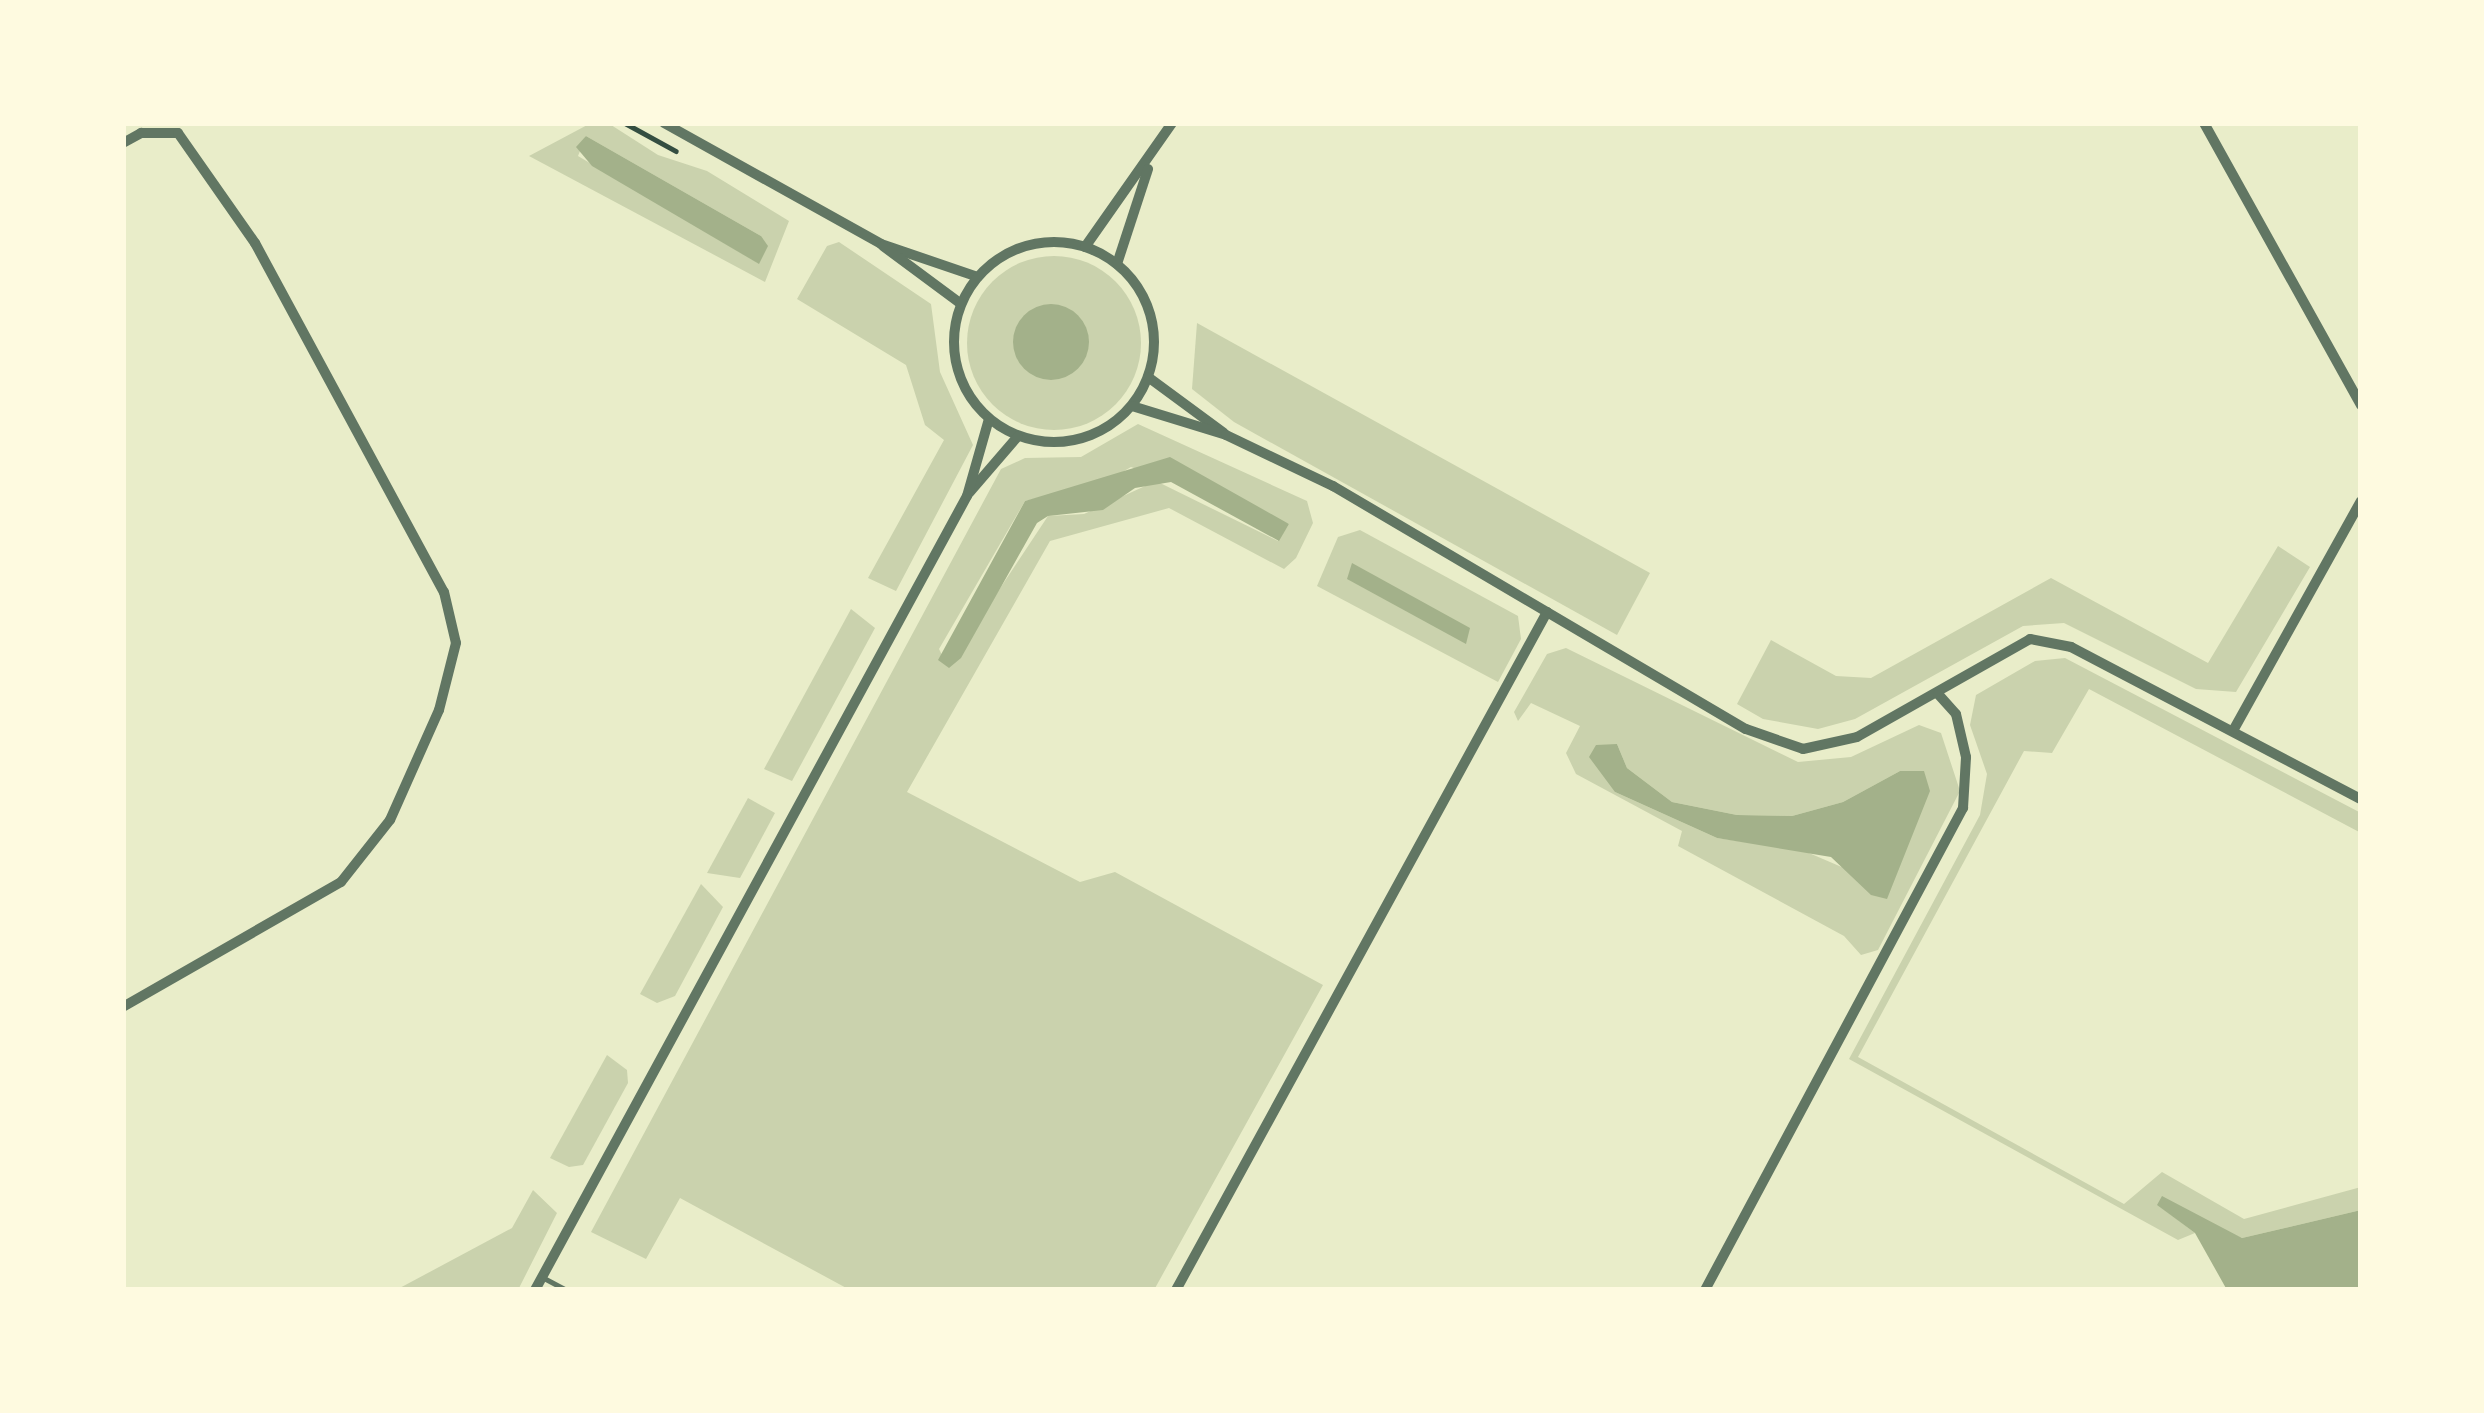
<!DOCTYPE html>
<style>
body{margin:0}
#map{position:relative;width:2484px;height:1413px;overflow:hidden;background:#e9edc9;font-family:Bitter,serif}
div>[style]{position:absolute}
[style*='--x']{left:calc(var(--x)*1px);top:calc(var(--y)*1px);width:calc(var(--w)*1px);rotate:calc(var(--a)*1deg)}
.green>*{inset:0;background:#cad2ad}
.round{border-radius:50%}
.water>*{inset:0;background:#a3b18a}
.path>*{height:4.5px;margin:-2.25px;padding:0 2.25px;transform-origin:2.25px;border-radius:2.25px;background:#344e41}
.service>*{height:4.5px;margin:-2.25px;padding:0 2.25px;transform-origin:2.25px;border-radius:2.25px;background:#617663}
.minor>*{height:10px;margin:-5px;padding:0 5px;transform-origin:5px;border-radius:5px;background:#617663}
.minor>.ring{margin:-5px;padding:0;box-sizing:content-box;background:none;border:10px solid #617663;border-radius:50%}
span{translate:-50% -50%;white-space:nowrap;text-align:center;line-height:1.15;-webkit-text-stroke:12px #fefae0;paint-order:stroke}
.frame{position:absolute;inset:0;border:126px solid #fefae0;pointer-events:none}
</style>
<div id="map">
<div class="green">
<i style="clip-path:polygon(evenodd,591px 123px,608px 123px,658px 155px,707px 171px,789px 221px,765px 282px,529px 156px,591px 123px,586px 136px,761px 236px,758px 263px,578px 156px,586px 136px)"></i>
<i style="clip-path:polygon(839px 242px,931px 304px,940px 372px,973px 445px,896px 591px,868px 578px,944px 440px,925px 425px,906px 365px,797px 299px,827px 246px)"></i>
<i class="round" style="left:967px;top:256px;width:174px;height:174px"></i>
<i style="clip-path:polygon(1197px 323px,1650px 573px,1617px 635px,1234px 422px,1192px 389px)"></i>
<i style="clip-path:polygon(evenodd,1138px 424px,1307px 501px,1313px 523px,1296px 558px,1284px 569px,1169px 508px,1050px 541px,907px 792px,1080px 882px,1115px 872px,1323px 985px,1154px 1290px,850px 1290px,680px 1198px,646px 1259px,591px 1232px,1001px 469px,1025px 458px,1081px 457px,1138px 424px,1131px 467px,1289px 524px,1278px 541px,1156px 481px,1084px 514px,1048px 516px,948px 667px,939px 649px,1025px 501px,1107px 481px,1131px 467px)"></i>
<i style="clip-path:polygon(1360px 530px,1518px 616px,1521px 639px,1498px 682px,1317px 586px,1338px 537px)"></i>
<i style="clip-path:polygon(2278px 546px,2310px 567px,2236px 692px,2196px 689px,2064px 623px,2023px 626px,1855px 719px,1818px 729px,1763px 719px,1737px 704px,1771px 640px,1836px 676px,1871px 678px,2051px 578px,2208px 663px)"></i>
<i style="clip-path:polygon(851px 609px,875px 628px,792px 781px,764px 769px)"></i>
<i style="clip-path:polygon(evenodd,1566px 648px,1798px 762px,1851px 757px,1919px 725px,1941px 733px,1960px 791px,1878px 950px,1861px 955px,1844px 936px,1678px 846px,1682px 831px,1576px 774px,1566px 753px,1580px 726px,1531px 703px,1518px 721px,1514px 712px,1547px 654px,1566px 648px,1617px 744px,1627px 768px,1672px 802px,1737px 815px,1792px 816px,1843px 802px,1900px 771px,1851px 871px,1802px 850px,1717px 838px,1615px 792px,1617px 744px)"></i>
<i style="clip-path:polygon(2065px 658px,2361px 813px,2361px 833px,2089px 689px,2052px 753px,2024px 751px,1858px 1057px,2124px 1204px,2162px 1172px,2244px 1219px,2361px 1187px,2361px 1210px,2242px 1238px,2158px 1205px,2195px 1233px,2178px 1240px,1849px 1059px,1980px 815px,1987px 774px,1970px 725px,1976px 695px,2035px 661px)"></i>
<i style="clip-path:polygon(748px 798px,775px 813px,740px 878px,707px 873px)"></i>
<i style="clip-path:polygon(701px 884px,723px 907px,675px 996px,657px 1003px,640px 994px)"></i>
<i style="clip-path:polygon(607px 1055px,627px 1070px,628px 1083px,583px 1165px,569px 1167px,550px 1158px)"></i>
<i style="clip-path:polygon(533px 1190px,557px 1213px,518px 1290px,396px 1290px,512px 1228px)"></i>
</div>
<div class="water">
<i style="clip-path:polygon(586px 136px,761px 236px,768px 246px,759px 264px,592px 166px,576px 147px)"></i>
<i class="round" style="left:1013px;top:304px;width:76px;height:76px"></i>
<i style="clip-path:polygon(1170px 457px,1289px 524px,1279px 541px,1171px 482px,1135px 488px,1103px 510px,1048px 516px,1037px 523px,961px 658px,949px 668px,938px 660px,1025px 501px)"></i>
<i style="clip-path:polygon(1352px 563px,1470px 628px,1466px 644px,1347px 579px)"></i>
<i style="clip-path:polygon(1617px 744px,1627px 768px,1672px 802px,1737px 815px,1792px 816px,1843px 802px,1900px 771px,1924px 771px,1930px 791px,1887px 899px,1871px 895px,1831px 857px,1717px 838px,1615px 792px,1589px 757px,1596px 745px)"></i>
<i style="clip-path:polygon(2162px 1196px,2242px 1238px,2361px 1210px,2361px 1290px,2227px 1290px,2195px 1233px,2157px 1205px)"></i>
</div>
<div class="path">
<i style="--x:625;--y:123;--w:58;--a:28.8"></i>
</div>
<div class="service">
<i style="--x:546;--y:1279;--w:24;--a:28"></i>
</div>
<div class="minor">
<i style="--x:664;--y:123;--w:248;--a:29.1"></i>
<i style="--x:881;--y:244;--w:102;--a:18.8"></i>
<i style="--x:2204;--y:123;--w:323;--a:60.9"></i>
<i style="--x:123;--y:143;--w:21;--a:-29"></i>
<i style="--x:141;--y:133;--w:37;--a:0"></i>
<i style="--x:178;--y:133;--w:134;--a:55"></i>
<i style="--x:255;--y:243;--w:397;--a:61.6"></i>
<i style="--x:444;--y:592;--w:52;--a:76.8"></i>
<i style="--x:456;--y:643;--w:69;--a:104.2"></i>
<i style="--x:439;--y:710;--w:120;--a:114"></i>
<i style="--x:390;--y:820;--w:79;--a:128.3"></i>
<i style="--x:341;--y:882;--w:251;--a:150.2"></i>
<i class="ring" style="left:954px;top:242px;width:190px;height:190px"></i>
<i style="--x:883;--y:246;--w:97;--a:36.6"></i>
<i style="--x:1085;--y:247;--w:151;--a:-54.9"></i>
<i style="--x:1117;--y:264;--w:100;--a:-71.9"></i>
<i style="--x:1148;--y:377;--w:94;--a:36.4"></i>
<i style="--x:1132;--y:406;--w:98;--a:17.1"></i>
<i style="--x:1226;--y:435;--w:119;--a:25.5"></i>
<i style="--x:1333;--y:486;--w:479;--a:30.5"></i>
<i style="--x:1746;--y:729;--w:60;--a:19.3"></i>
<i style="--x:1803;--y:749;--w:55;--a:-12.5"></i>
<i style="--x:1857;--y:737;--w:199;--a:-29.5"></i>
<i style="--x:2030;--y:639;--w:42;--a:11"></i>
<i style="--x:2071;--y:647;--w:327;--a:27.7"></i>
<i style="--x:969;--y:493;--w:75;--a:-49.3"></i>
<i style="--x:2234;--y:729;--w:261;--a:-60.9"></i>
<i style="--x:535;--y:1290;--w:904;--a:-61.45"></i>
<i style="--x:967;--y:496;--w:80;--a:-74.1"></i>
<i style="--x:1176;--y:1290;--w:773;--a:-61.31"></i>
<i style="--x:1705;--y:1290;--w:547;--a:-61.84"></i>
<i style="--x:1963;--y:808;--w:51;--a:-86.6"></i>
<i style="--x:1966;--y:757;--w:44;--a:-103.1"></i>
<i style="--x:1956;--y:714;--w:27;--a:-132"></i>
</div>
<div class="frame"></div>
</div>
